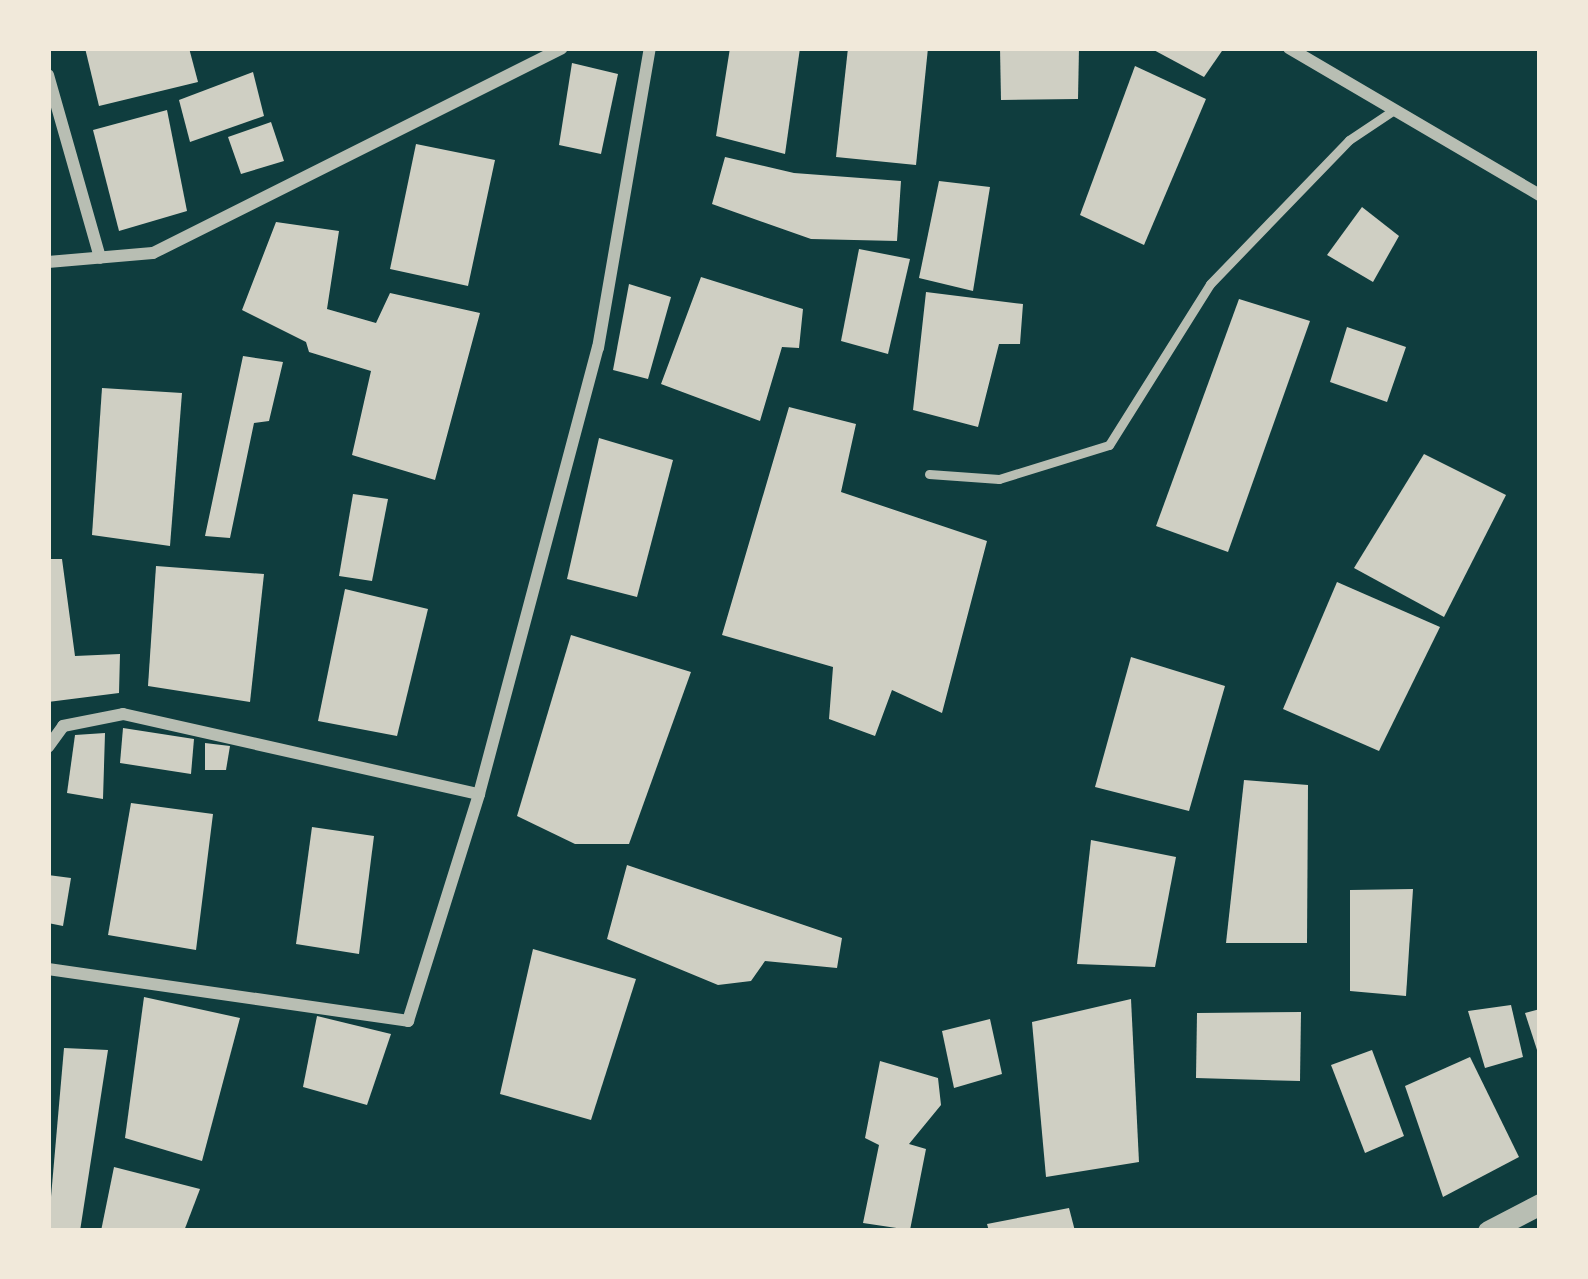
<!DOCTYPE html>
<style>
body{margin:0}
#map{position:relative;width:1588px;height:1279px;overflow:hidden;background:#0f3d3e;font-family:"IBM Plex Serif",serif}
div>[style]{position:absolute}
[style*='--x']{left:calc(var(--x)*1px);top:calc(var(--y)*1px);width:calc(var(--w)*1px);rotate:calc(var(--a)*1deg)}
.building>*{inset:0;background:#cfcfc3}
.service>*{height:9px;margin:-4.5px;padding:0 4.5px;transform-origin:4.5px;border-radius:4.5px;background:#b8beb3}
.minor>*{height:12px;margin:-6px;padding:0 6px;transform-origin:6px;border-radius:6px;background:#b8beb3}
.tertiary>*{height:21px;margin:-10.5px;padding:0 10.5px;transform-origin:10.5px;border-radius:10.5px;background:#b8beb3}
span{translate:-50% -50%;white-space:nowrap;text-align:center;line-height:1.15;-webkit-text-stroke:9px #f1e9da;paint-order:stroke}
.frame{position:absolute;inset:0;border:51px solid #f1e9da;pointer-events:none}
</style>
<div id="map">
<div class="building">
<i style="clip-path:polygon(85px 48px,189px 48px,198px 82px,99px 106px)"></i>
<i style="clip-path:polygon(730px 48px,800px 48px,785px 154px,716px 136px)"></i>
<i style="clip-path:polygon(848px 48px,928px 48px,916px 165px,836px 157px)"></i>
<i style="clip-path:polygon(1000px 48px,1079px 48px,1078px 99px,1001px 100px)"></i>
<i style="clip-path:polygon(1150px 48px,1224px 48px,1204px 77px)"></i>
<i style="clip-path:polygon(572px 63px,618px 74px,601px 154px,559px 145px)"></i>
<i style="clip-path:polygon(1135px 66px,1206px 99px,1144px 245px,1080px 215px)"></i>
<i style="clip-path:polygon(253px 72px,264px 116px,190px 142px,179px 100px)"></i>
<i style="clip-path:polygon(167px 110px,187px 211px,119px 231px,93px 130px)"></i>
<i style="clip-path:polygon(271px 122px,284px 161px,241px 174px,228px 137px)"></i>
<i style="clip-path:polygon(416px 144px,495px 160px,468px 286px,390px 269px)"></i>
<i style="clip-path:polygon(725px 157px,794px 173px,901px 181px,897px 241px,811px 239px,712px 204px)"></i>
<i style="clip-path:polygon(939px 181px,990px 187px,973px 291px,919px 278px)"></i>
<i style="clip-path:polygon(1362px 207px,1399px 236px,1373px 282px,1327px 255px)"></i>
<i style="clip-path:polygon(276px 222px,339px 231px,327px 309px,376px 323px,390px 293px,480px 313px,435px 480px,352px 455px,371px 371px,309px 352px,306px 342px,242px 310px)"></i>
<i style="clip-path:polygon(859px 249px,910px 259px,888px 354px,841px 341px)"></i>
<i style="clip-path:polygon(701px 277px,803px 309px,799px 348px,782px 347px,760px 421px,661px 384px)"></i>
<i style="clip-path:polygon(629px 284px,671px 297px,648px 379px,613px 370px)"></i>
<i style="clip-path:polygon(926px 292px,1023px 304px,1020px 344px,999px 344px,978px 427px,913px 410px)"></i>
<i style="clip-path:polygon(1239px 299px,1310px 321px,1228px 552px,1156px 526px)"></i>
<i style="clip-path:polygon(1347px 327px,1406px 347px,1387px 402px,1330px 382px)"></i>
<i style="clip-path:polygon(243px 356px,283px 362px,269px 421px,254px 423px,230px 538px,205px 536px)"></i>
<i style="clip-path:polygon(102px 388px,182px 393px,170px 546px,92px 535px)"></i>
<i style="clip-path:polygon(789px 407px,856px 424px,841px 492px,987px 541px,942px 713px,892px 690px,875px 736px,829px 719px,833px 667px,722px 635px)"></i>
<i style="clip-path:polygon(599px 438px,673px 460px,637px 597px,567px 579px)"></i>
<i style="clip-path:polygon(1424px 454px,1506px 495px,1444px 617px,1354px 568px)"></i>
<i style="clip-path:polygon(353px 494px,388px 499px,372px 581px,339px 576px)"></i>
<i style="clip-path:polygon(48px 559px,62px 559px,75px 656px,120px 654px,119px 693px,48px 702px)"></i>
<i style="clip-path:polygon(156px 566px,264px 574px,250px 702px,148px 686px)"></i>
<i style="clip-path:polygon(1337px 582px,1440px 627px,1379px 751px,1283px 709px)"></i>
<i style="clip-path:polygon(345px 589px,428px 609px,397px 736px,318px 721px)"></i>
<i style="clip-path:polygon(571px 635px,691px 672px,629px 844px,575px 844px,517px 816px)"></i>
<i style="clip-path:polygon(1131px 657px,1225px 686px,1189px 811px,1095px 787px)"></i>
<i style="clip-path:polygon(123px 728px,194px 739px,191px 774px,120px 763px)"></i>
<i style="clip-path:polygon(105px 733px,103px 799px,67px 793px,75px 735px)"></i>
<i style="clip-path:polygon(205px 743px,230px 746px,226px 770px,205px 770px)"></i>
<i style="clip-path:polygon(1244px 780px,1308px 785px,1307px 943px,1226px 943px)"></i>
<i style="clip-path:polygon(131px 803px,213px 814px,196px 950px,108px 935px)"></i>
<i style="clip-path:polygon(312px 827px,374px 836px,359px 954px,296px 944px)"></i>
<i style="clip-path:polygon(1091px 840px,1176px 857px,1155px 967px,1077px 964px)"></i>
<i style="clip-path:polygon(627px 865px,842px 938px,837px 968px,765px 961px,751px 981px,718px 985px,607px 939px)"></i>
<i style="clip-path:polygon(48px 875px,71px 878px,63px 926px,48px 923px)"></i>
<i style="clip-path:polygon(1413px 889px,1406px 996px,1350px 991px,1350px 890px)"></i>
<i style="clip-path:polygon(533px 949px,636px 979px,591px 1120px,500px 1094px)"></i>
<i style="clip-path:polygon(144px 997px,240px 1018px,202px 1161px,125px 1138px)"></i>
<i style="clip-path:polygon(1131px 999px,1139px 1162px,1046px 1177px,1032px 1022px)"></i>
<i style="clip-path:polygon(1511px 1005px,1523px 1057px,1485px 1068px,1468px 1011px)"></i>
<i style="clip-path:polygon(1540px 1009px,1540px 1056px,1539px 1056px,1525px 1013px)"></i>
<i style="clip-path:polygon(1301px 1012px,1300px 1081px,1196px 1078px,1197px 1013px)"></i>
<i style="clip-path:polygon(317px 1016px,391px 1034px,367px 1105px,303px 1087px)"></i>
<i style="clip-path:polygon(990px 1019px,1002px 1074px,954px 1088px,942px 1031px)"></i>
<i style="clip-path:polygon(64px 1048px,108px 1050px,80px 1231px,48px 1231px)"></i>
<i style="clip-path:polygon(1372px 1050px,1404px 1136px,1365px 1153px,1331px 1065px)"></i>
<i style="clip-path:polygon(1470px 1057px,1519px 1157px,1443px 1197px,1405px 1086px)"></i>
<i style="clip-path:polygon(880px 1061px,938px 1078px,941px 1105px,909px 1144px,926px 1149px,910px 1230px,863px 1223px,879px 1145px,865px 1138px)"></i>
<i style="clip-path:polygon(114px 1167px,200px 1189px,184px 1231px,101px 1231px)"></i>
<i style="clip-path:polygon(1069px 1208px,1075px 1231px,989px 1231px,987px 1224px)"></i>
</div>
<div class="service">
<i style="--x:929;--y:474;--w:70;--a:4.1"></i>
<i style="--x:999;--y:479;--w:115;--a:-17.2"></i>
<i style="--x:1109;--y:445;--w:190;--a:-57.9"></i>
<i style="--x:1210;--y:284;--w:200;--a:-46"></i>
<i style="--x:1349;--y:140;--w:54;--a:-33.7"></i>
</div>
<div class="minor">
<i style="--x:1289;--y:48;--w:291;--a:30.4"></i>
<i style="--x:48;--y:75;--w:190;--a:74.1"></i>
<i style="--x:48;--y:262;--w:105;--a:-4.9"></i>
<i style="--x:153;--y:253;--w:457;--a:-26.6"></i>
<i style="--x:48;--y:747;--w:26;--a:-54"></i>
<i style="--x:63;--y:726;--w:61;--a:-11.3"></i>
<i style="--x:123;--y:714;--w:365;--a:12.7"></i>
<i style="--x:479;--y:794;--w:462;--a:-75.1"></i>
<i style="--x:598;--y:348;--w:304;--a:-80.2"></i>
<i style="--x:48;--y:969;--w:364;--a:8.2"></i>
<i style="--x:408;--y:1021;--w:238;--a:-72.6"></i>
</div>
<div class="tertiary">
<i style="--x:1488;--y:1231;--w:59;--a:-27.4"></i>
</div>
<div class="frame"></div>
</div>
